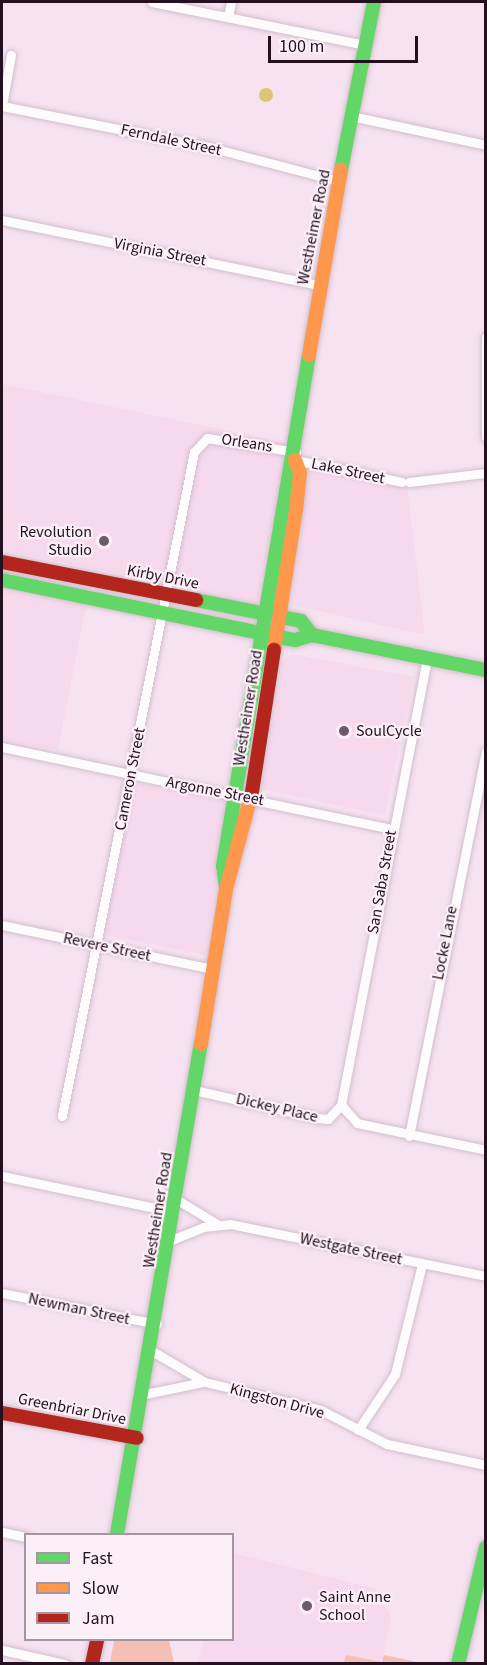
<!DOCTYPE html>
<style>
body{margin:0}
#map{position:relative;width:487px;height:1665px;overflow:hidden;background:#f6e2f0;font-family:"Source Sans 3",sans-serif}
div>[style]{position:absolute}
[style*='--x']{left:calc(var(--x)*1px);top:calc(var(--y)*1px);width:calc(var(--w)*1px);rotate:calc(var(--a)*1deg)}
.built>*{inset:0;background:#f7d9ee}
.green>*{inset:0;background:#f5bfb8}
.water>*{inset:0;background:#ddc578}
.round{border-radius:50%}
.roads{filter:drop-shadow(0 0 2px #d2becc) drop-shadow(0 0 2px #d2becc)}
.street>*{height:9px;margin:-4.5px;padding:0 4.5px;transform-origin:4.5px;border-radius:4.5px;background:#fefbfd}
.fast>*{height:14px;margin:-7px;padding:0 7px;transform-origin:7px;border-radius:7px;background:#63d668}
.slow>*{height:14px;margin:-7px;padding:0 7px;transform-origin:7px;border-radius:7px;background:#ff974d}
.jam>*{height:14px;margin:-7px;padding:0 7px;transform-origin:7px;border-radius:7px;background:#b3261e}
.dots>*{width:16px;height:16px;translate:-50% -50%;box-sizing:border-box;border:3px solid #fcf0f8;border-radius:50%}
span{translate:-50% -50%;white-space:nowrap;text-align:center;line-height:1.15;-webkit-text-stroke:4.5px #fcf0f8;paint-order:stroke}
.street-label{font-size:16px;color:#24101f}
.poi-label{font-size:16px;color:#24101f}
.right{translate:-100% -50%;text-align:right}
.left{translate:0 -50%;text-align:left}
.frame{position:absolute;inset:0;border:3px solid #24101f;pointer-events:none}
.legend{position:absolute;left:24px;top:1533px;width:210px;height:108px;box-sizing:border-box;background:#fcf0f8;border:2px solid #a696a1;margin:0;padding:8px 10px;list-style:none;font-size:18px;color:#24101f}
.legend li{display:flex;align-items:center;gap:12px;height:30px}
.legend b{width:30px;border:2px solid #a696a1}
.scale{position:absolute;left:268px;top:36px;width:150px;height:27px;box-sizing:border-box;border:3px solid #24101f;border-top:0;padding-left:8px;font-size:18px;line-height:21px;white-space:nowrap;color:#24101f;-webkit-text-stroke:4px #fcf0f8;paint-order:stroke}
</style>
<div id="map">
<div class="built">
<i style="clip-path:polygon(2px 384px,287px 443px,257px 602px,2px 550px)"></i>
<i style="clip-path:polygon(309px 470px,407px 486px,425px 635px,292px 605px)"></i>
<i style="clip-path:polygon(2px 591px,86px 606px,58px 750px,2px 740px)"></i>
<i style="clip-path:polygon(292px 654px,414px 677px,385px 816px,262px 789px,283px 660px)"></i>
<i style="clip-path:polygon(136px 783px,229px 803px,205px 955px,104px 935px)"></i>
<i style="clip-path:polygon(234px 1553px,376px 1589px,391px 1616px,384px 1655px,422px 1663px,198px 1664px,203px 1640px,232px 1640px)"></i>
</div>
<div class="green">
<i style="clip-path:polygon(114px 1640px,169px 1640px,174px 1663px,110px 1663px)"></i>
<i style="clip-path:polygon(346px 1655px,382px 1662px,384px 1655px,422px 1663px,344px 1663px)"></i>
</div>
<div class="water">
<i class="round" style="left:259px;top:88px;width:14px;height:14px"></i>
</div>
<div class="roads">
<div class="street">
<i style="--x:152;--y:2;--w:217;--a:11.4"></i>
<i style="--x:228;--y:17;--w:15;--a:-79"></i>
<i style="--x:2;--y:105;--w:51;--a:-79.8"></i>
<i style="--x:2;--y:106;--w:211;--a:11.2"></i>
<i style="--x:209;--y:147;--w:134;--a:14.7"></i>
<i style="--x:351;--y:116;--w:138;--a:12.1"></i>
<i style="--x:2;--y:220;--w:324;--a:11.6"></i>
<i style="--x:486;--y:337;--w:100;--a:90"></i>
<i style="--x:295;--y:460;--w:109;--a:11.6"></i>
<i style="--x:409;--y:482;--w:78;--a:-6.7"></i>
<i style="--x:2;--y:747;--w:399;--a:11.9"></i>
<i style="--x:2;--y:925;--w:215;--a:11.8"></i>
<i style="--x:194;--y:1090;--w:126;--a:12.8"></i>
<i style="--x:317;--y:1118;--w:11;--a:5"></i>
<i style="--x:328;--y:1119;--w:19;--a:-47"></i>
<i style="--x:341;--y:1105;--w:454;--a:-79.1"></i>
<i style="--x:341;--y:1105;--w:24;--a:48"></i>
<i style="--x:357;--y:1123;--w:132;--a:11.8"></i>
<i style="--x:62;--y:1116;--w:677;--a:-78.76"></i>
<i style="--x:194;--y:452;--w:19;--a:-47"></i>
<i style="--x:207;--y:438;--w:90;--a:8.9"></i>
<i style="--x:409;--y:1136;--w:392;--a:-78.7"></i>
<i style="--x:2;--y:1176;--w:176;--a:11.8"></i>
<i style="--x:176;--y:1199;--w:48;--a:31.4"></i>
<i style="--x:169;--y:1241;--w:37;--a:-22"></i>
<i style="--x:203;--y:1227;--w:27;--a:-6"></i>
<i style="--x:230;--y:1224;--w:261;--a:11.5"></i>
<i style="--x:2;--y:1293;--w:158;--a:11.3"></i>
<i style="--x:152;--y:1351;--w:61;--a:30.3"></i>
<i style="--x:205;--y:1382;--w:119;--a:13.6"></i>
<i style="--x:321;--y:1410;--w:74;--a:27.3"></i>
<i style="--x:387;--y:1444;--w:101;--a:12"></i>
<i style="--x:145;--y:1394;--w:59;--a:-11.7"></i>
<i style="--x:358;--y:1430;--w:67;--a:-56.5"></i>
<i style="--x:395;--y:1374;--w:113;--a:-76.2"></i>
<i style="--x:2;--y:1532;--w:25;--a:12"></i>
<i style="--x:2;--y:1650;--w:65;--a:12.5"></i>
</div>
<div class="fast">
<i style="--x:341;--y:170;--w:171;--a:-78.9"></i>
<i style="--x:2;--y:580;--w:299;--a:11.6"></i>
<i style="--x:295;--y:640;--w:18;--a:-16"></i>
<i style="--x:312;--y:635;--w:177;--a:11.4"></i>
<i style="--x:196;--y:600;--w:107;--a:11.3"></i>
<i style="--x:301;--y:621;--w:18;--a:52"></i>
<i style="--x:226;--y:887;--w:21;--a:-98"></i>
<i style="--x:223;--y:866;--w:518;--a:-80.45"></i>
<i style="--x:117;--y:1534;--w:497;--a:-80.3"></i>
<i style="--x:458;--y:1664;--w:120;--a:-76.5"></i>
</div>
<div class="slow">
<i style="--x:309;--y:355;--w:188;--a:-80.2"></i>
<i style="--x:274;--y:650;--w:142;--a:-81.1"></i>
<i style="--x:296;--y:510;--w:37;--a:-84"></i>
<i style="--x:300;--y:473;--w:14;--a:-111"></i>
<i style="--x:201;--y:1044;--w:157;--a:-80.8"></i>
<i style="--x:226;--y:889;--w:100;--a:-75"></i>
</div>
<div class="jam">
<i style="--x:2;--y:562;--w:198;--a:11.1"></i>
<i style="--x:252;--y:792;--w:144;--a:-81.2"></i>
<i style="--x:2;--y:1413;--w:137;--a:10.5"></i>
<i style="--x:92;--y:1664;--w:25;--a:-78"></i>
</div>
</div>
<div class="dots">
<i style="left:104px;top:541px;background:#6e5a68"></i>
<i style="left:344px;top:731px;background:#6e5a68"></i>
<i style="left:307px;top:1606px;background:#6e5a68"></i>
</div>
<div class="street-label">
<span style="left:171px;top:140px;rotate:12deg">Ferndale Street</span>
<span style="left:314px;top:227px;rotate:-79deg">Westheimer Road</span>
<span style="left:160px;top:252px;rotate:11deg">Virginia Street</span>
<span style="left:247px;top:443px;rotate:9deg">Orleans</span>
<span style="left:348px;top:471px;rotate:12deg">Lake Street</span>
<span style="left:163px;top:577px;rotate:11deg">Kirby Drive</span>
<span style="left:248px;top:708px;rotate:-81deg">Westheimer Road</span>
<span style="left:130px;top:779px;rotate:-79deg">Cameron Street</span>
<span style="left:215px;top:791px;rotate:11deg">Argonne Street</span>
<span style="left:382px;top:882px;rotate:-80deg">San Saba Street</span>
<span style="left:445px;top:943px;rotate:-79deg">Locke Lane</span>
<span style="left:107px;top:947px;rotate:12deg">Revere Street</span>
<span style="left:277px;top:1108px;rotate:13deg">Dickey Place</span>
<span style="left:158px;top:1210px;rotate:-81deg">Westheimer Road</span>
<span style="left:351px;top:1249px;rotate:12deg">Westgate Street</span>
<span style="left:79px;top:1309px;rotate:12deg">Newman Street</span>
<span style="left:277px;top:1401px;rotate:15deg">Kingston Drive</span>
<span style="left:72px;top:1409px;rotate:11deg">Greenbriar Drive</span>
</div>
<div class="poi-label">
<span class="right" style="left:92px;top:541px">Revolution<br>Studio</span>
<span class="left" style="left:356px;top:731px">SoulCycle</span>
<span class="left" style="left:319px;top:1606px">Saint Anne<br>School</span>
</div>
<div class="frame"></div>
<ul class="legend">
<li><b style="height:8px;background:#63d668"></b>Fast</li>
<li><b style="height:8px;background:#ff974d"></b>Slow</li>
<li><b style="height:8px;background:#b3261e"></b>Jam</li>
</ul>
<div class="scale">100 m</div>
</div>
